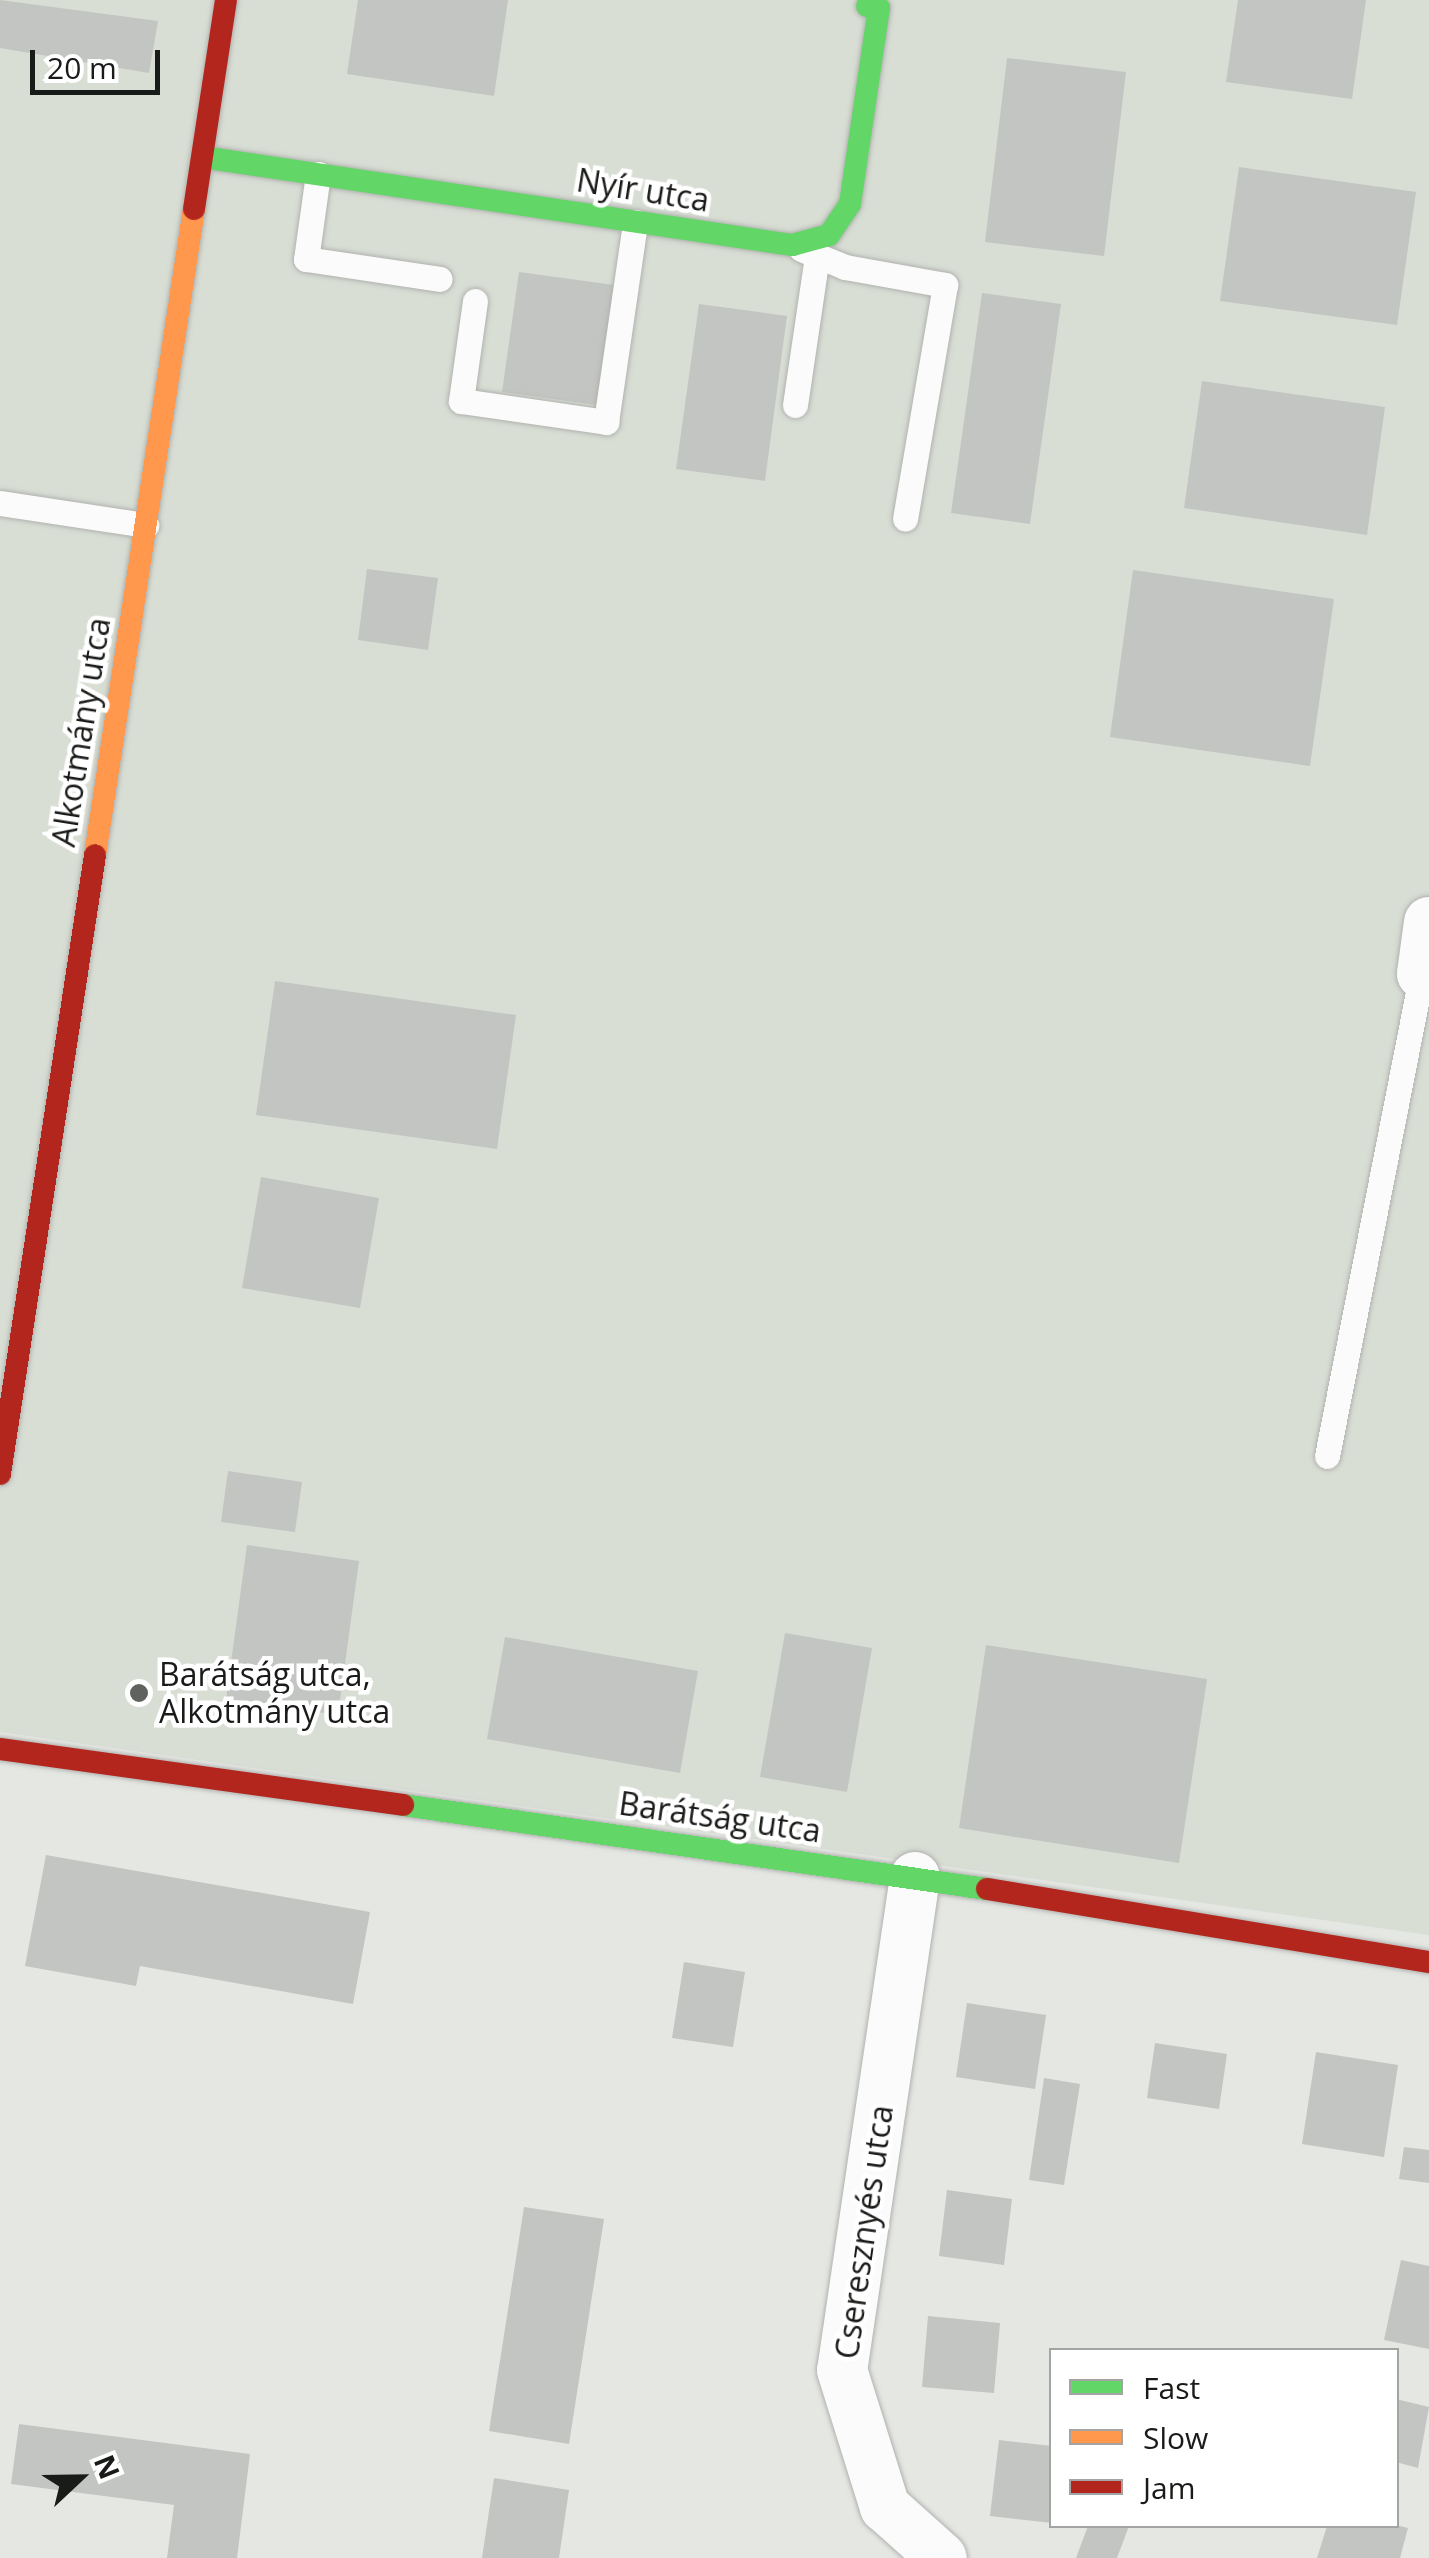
<!DOCTYPE html>
<meta charset="utf-8">
<style>
body{margin:0}
#map{position:relative;width:1429px;height:2558px;overflow:hidden;background:#e5e7e3;font-family:"Open Sans",sans-serif}
div>[style]{position:absolute}
[style*='--x']{left:calc(var(--x)*1px);top:calc(var(--y)*1px);width:calc(var(--w)*1px);rotate:calc(var(--a)*1deg)}
.built>*{inset:0;background:#d8ded4}
.building>*{inset:0;background:#c3c5c2}
.roads{filter:drop-shadow(0 0 2px #b1b2af) drop-shadow(0 0 2px #b1b2af)}
.lane>*{height:25px;margin:-12.5px;padding:0 12.5px;transform-origin:12.5px;border-radius:12.5px;background:#fbfbfb}
.street>*{height:50px;margin:-25px;padding:0 25px;transform-origin:25px;border-radius:25px;background:#fbfbfb}
.fast>*{height:22px;margin:-11px;padding:0 11px;transform-origin:11px;border-radius:11px;background:#63d668}
.slow>*{height:22px;margin:-11px;padding:0 11px;transform-origin:11px;border-radius:11px;background:#ff974d}
.jam>*{height:22px;margin:-11px;padding:0 11px;transform-origin:11px;border-radius:11px;background:#b3261e}
.dots>*{width:28px;height:28px;translate:-50% -50%;box-sizing:border-box;border:5px solid #fff;border-radius:50%}
span{translate:-50% -50%;white-space:nowrap;text-align:center;line-height:1.15;-webkit-text-stroke:9px #fff;paint-order:stroke}
.street-label{font-size:32px;color:#191b18}
.poi-label{font-size:32px;color:#191b18}
.left{translate:0 -50%;text-align:left}
.legend{position:absolute;left:1049px;top:2348px;width:350px;height:180px;box-sizing:border-box;background:#fff;border:2px solid #a3a4a3;margin:0;padding:12px 18px;list-style:none;font-size:30px;color:#191b18}
.legend li{display:flex;align-items:center;gap:20px;height:50px}
.legend b{width:50px;border:2px solid #a3a4a3}
.north{position:absolute;left:30px;top:2428px;width:100px;height:100px;-webkit-text-stroke:8px #fff;paint-order:stroke;rotate:68deg;font-size:28px;font-weight:700;line-height:40px;text-align:center;color:#191b18}
.north::after{content:'';display:block;margin:auto;width:35px;height:45px;background:#191b18;clip-path:polygon(50% 0,100% 100%,50% 72%,0 100%)}
.scale{position:absolute;left:30px;top:50px;width:130px;height:45px;box-sizing:border-box;border:5px solid #191b18;border-top:0;padding-left:12px;font-size:30px;line-height:35px;white-space:nowrap;color:#191b18;-webkit-text-stroke:8px #fff;paint-order:stroke}
</style>
<div id="map">
<div class="built">
<i style="clip-path:polygon(0 0,1429px 0,1429px 1935px,0 1732px)"></i>
</div>
<div class="building">
<i style="clip-path:polygon(0 0,158px 21px,149px 73px,0 48px)"></i>
<i style="clip-path:polygon(358px 0,508px 0,494px 96px,347px 74px)"></i>
<i style="clip-path:polygon(1238px 0,1366px 0,1352px 99px,1226px 82px)"></i>
<i style="clip-path:polygon(1007px 58px,1126px 72px,1104px 256px,985px 242px)"></i>
<i style="clip-path:polygon(1239px 167px,1416px 192px,1397px 325px,1220px 301px)"></i>
<i style="clip-path:polygon(519px 272px,614px 285px,597px 405px,502px 392px)"></i>
<i style="clip-path:polygon(982px 293px,1061px 304px,1030px 524px,951px 513px)"></i>
<i style="clip-path:polygon(699px 304px,787px 316px,765px 481px,676px 469px)"></i>
<i style="clip-path:polygon(1202px 381px,1385px 407px,1367px 535px,1184px 508px)"></i>
<i style="clip-path:polygon(367px 569px,438px 578px,428px 650px,358px 640px)"></i>
<i style="clip-path:polygon(1133px 570px,1334px 599px,1310px 766px,1110px 737px)"></i>
<i style="clip-path:polygon(275px 981px,516px 1015px,497px 1149px,256px 1115px)"></i>
<i style="clip-path:polygon(261px 1177px,379px 1198px,360px 1308px,242px 1288px)"></i>
<i style="clip-path:polygon(228px 1471px,302px 1482px,295px 1532px,221px 1522px)"></i>
<i style="clip-path:polygon(247px 1545px,359px 1561px,338px 1715px,226px 1699px)"></i>
<i style="clip-path:polygon(785px 1633px,872px 1648px,847px 1792px,760px 1777px)"></i>
<i style="clip-path:polygon(505px 1637px,698px 1671px,680px 1773px,487px 1739px)"></i>
<i style="clip-path:polygon(986px 1645px,1207px 1679px,1179px 1863px,959px 1828px)"></i>
<i style="clip-path:polygon(46px 1855px,370px 1912px,353px 2004px,140px 1966px,136px 1986px,25px 1966px)"></i>
<i style="clip-path:polygon(684px 1962px,745px 1972px,733px 2047px,672px 2038px)"></i>
<i style="clip-path:polygon(967px 2003px,1046px 2015px,1035px 2089px,956px 2077px)"></i>
<i style="clip-path:polygon(1155px 2043px,1227px 2054px,1219px 2109px,1147px 2098px)"></i>
<i style="clip-path:polygon(1316px 2052px,1398px 2065px,1384px 2157px,1302px 2144px)"></i>
<i style="clip-path:polygon(1044px 2078px,1080px 2084px,1064px 2185px,1029px 2180px)"></i>
<i style="clip-path:polygon(1404px 2147px,1429px 2150px,1429px 2183px,1399px 2179px)"></i>
<i style="clip-path:polygon(947px 2190px,1012px 2199px,1004px 2265px,939px 2256px)"></i>
<i style="clip-path:polygon(524px 2207px,604px 2219px,569px 2444px,489px 2431px)"></i>
<i style="clip-path:polygon(1401px 2260px,1429px 2266px,1429px 2349px,1384px 2340px)"></i>
<i style="clip-path:polygon(928px 2316px,1000px 2323px,994px 2393px,922px 2387px)"></i>
<i style="clip-path:polygon(1396px 2399px,1429px 2407px,1418px 2468px,1396px 2462px)"></i>
<i style="clip-path:polygon(19px 2424px,250px 2454px,237px 2558px,167px 2558px,174px 2505px,11px 2484px)"></i>
<i style="clip-path:polygon(999px 2440px,1052px 2446px,1052px 2523px,990px 2516px)"></i>
<i style="clip-path:polygon(494px 2478px,569px 2490px,559px 2558px,482px 2558px)"></i>
<i style="clip-path:polygon(1396px 2525px,1408px 2528px,1400px 2558px,1317px 2558px,1327px 2526px)"></i>
<i style="clip-path:polygon(1088px 2526px,1129px 2526px,1117px 2558px,1076px 2558px)"></i>
</div>
<div class="roads">
<div class="lane">
<i style="--x:318;--y:174;--w:86;--a:98"></i>
<i style="--x:306;--y:259;--w:135;--a:8.5"></i>
<i style="--x:801;--y:249;--w:48;--a:22.2"></i>
<i style="--x:845;--y:267;--w:102;--a:10.2"></i>
<i style="--x:945;--y:285;--w:237;--a:99.7"></i>
<i style="--x:475;--y:301;--w:101;--a:98"></i>
<i style="--x:461;--y:401;--w:147;--a:8.2"></i>
<i style="--x:606;--y:422;--w:202;--a:-81.7"></i>
<i style="--x:795;--y:405;--w:151;--a:-81.6"></i>
<i style="--x:0;--y:503;--w:148;--a:8.6"></i>
<i style="--x:1327;--y:1456;--w:491;--a:-78.9"></i>
</div>
<div class="street">
<i style="--x:1429;--y:922;--w:52;--a:97.7"></i>
<i style="--x:1422;--y:974;--w:7;--a:8"></i>
<i style="--x:915;--y:1877;--w:498;--a:98.4"></i>
<i style="--x:842;--y:2370;--w:144;--a:72.6"></i>
<i style="--x:885;--y:2507;--w:76;--a:41.8"></i>
</div>
<div class="fast">
<i style="--x:202;--y:157;--w:597;--a:8.48"></i>
<i style="--x:792;--y:245;--w:38;--a:-15"></i>
<i style="--x:829;--y:235;--w:37;--a:-56"></i>
<i style="--x:850;--y:204;--w:198;--a:-81.6"></i>
<i style="--x:879;--y:8;--w:12;--a:-171"></i>
<i style="--x:403;--y:1805;--w:590;--a:8.19"></i>
</div>
<div class="slow">
<i style="--x:95;--y:855;--w:654;--a:-81.29"></i>
</div>
<div class="jam">
<i style="--x:194;--y:209;--w:211;--a:-81.3"></i>
<i style="--x:0;--y:1474;--w:626;--a:-81.27"></i>
<i style="--x:0;--y:1749;--w:407;--a:7.9"></i>
<i style="--x:987;--y:1889;--w:448;--a:9.4"></i>
</div>
</div>
<div class="dots">
<i style="left:139px;top:1693px;background:#60625f"></i>
</div>
<div class="street-label">
<span style="left:643px;top:190px;rotate:9deg">Nyír utca</span>
<span style="left:81px;top:732px;rotate:-81deg">Alkotmány utca</span>
<span style="left:720px;top:1817px;rotate:8deg">Barátság utca</span>
<span style="left:864px;top:2232px;rotate:-82deg">Cseresznyés utca</span>
</div>
<div class="poi-label">
<span class="left" style="left:159px;top:1693px">Barátság utca,<br>Alkotmány utca</span>
</div>
<ul class="legend">
<li><b style="height:12px;background:#63d668"></b>Fast</li>
<li><b style="height:12px;background:#ff974d"></b>Slow</li>
<li><b style="height:12px;background:#b3261e"></b>Jam</li>
</ul>
<div class="north">N</div>
<div class="scale">20 m</div>
</div>
